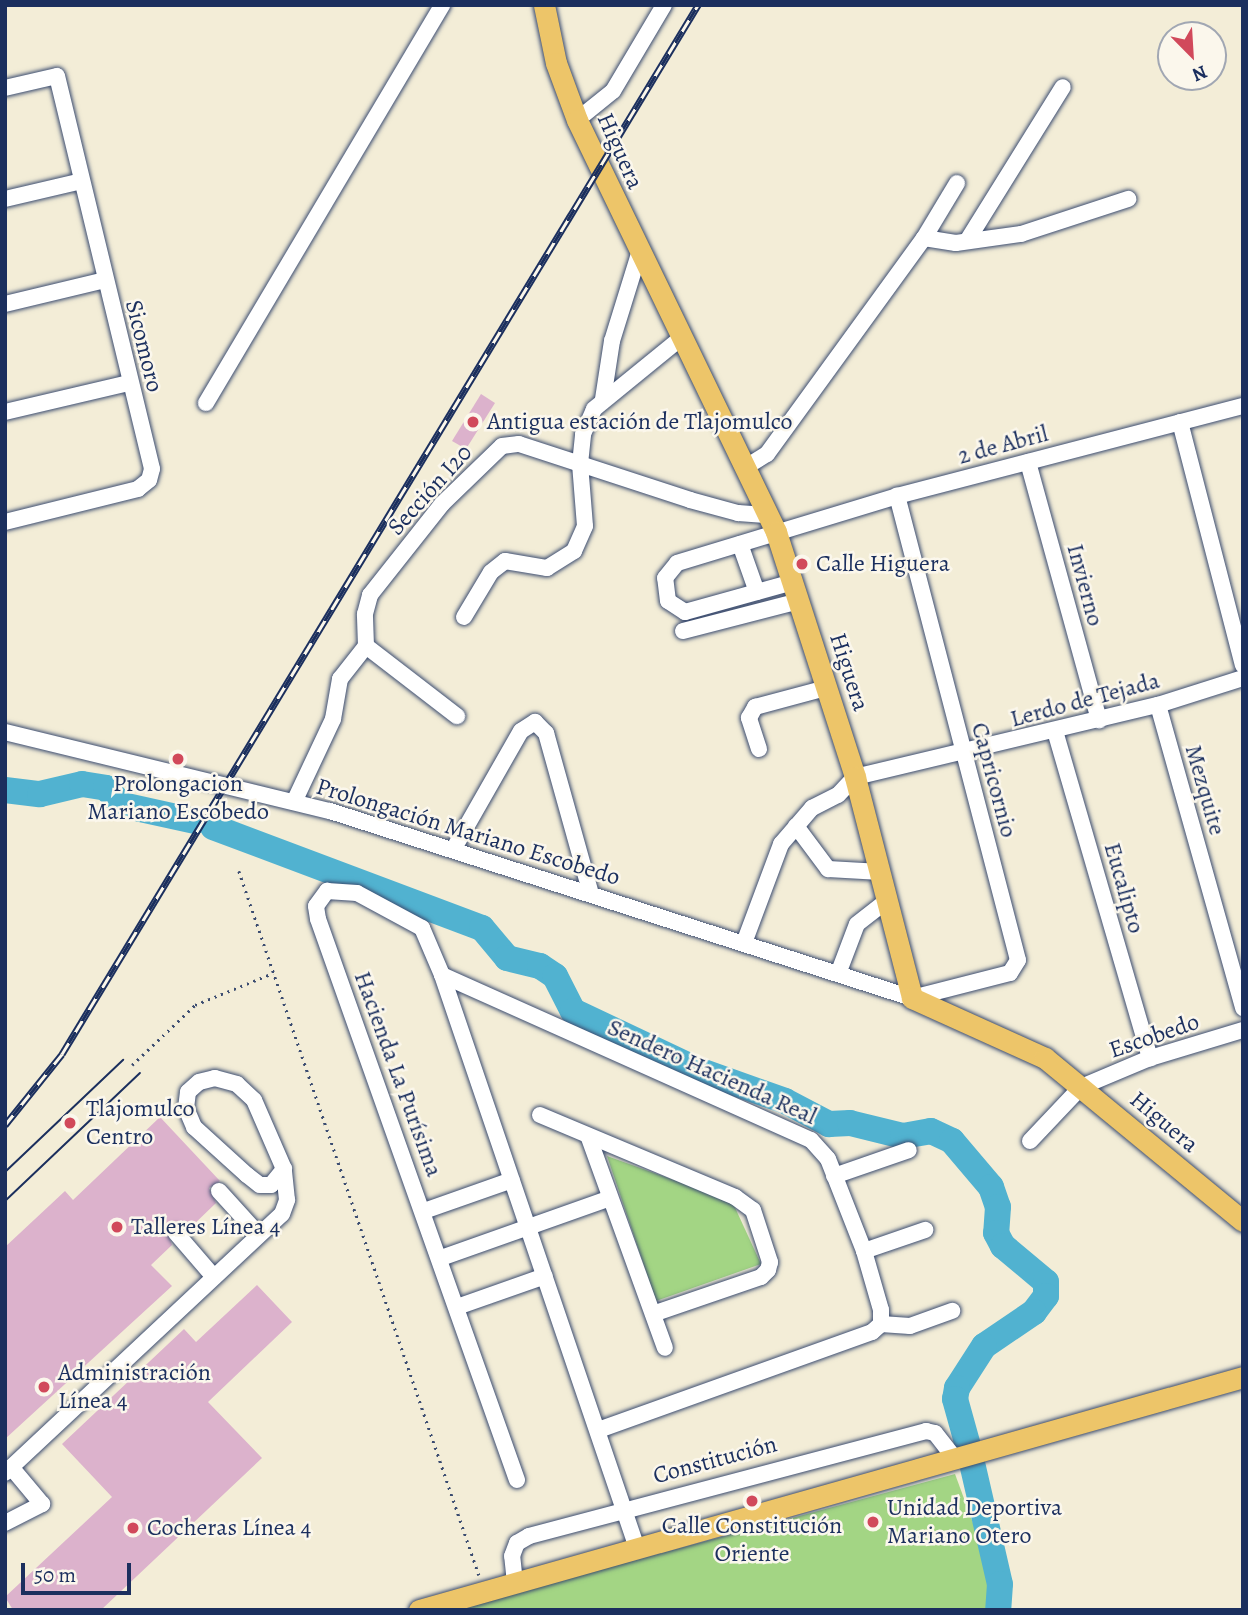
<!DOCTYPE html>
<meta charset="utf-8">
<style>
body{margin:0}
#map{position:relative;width:1248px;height:1615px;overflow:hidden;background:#f3edd7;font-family:Alegreya,serif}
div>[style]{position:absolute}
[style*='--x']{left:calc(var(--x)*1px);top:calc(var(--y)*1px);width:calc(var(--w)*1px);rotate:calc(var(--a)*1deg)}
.green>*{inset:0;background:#a3d584}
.river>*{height:26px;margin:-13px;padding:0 13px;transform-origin:13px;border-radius:13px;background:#51b2d0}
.building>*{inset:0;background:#dcb2cc}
.path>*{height:2.5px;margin-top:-1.25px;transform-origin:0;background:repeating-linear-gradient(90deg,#3b4c70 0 2px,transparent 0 7px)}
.roads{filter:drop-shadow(0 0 2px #3b4c70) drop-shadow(0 0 2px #3b4c70)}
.minor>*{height:16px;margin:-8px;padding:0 8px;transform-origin:8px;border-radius:8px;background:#fff}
.major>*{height:21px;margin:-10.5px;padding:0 10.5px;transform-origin:10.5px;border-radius:10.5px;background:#edc569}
.tram>*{height:2px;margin:-1px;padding:0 1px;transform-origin:1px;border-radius:1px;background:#1b2f5e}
.rail>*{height:7px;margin-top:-3.5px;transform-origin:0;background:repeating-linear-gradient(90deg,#fbf7ec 0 13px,#1b2f5e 0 26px);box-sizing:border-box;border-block:2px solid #1b2f5e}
.dots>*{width:19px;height:19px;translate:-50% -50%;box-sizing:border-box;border:4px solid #fbf7ec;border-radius:50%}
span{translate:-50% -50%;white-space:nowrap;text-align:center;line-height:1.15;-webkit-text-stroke:5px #fbf7ec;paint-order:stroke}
.street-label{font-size:24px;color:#1b2f5e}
.poi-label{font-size:24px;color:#1b2f5e}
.left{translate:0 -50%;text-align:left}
.frame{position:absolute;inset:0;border:7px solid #1b2f5e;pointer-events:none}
.north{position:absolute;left:1157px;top:21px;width:70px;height:70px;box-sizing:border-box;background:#fbf7ec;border:2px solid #a1a7b3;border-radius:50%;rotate:156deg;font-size:19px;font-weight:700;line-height:28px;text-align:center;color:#1b2f5e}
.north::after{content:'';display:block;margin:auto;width:24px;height:32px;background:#d1495b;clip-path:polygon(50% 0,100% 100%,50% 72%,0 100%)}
.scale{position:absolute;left:21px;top:1563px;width:110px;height:32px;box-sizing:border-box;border:4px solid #1b2f5e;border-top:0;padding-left:9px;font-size:21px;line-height:24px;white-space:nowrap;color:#1b2f5e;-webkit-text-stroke:5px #fbf7ec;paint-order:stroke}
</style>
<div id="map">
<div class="green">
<i style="clip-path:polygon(607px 1156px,732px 1201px,761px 1264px,656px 1301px)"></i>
<i style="clip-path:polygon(955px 1474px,995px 1583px,993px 1610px,451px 1610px)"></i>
</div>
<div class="river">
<i style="--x:5;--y:790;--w:35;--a:7"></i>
<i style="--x:40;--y:794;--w:43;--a:-13.4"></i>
<i style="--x:82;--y:784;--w:24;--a:9"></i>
<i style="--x:106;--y:788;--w:23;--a:47"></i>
<i style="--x:122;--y:805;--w:75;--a:12.4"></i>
<i style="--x:213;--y:827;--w:287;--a:20.6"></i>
<i style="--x:482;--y:928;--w:39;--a:50"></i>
<i style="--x:507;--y:958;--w:34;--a:14"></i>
<i style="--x:540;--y:966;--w:18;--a:34"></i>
<i style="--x:555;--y:976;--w:39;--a:63"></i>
<i style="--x:573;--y:1011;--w:138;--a:25.3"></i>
<i style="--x:698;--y:1070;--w:92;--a:19.6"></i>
<i style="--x:785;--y:1101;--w:50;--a:27.6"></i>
<i style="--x:829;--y:1124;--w:21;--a:-3"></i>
<i style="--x:850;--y:1123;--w:55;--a:13.8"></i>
<i style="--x:903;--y:1136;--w:28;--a:-10"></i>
<i style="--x:931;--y:1131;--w:23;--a:25"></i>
<i style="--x:952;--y:1141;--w:60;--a:49.7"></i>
<i style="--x:991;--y:1187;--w:21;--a:71"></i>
<i style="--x:998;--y:1207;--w:26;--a:94"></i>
<i style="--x:996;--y:1233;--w:15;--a:62"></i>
<i style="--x:1003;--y:1246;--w:56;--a:39.9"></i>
<i style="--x:1046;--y:1282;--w:14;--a:90"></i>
<i style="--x:1046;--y:1296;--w:20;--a:127"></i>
<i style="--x:1034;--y:1312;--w:60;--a:145.8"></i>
<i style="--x:984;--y:1346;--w:50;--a:122.7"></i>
<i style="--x:957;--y:1388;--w:11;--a:100"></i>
<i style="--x:955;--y:1399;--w:49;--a:74.5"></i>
<i style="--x:972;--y:1463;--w:124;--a:77"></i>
<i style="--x:1000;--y:1584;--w:26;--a:94"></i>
</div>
<div class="building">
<i style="clip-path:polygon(481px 394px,495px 403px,466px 449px,452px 441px)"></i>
<i style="clip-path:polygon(160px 1117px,220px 1181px,209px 1188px,216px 1203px,188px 1230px,175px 1223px,166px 1229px,172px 1245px,151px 1265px,172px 1286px,5px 1439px,5px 1247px,65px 1191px,73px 1200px)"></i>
<i style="clip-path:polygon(257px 1285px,292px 1322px,208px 1402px,262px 1458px,101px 1610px,13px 1610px,5px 1597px,112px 1497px,62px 1444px,184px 1329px,196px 1342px)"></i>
</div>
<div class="path">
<i style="--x:239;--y:871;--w:744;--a:71.18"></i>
<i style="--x:132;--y:1065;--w:87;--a:-43.6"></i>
<i style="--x:195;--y:1005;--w:84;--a:-22.3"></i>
</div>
<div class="roads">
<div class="minor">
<i style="--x:5;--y:88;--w:53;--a:-13"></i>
<i style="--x:57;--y:76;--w:404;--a:76.4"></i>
<i style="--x:152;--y:469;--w:11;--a:105"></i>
<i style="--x:149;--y:480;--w:14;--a:141"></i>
<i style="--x:138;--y:489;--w:137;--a:166.1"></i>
<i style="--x:577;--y:120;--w:46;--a:-38.9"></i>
<i style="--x:613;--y:91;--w:100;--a:-59.3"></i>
<i style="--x:5;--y:199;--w:79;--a:-13.2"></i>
<i style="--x:924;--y:238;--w:32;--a:9"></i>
<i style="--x:956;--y:243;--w:66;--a:-7.9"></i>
<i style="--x:1021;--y:234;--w:113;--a:-18.1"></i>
<i style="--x:967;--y:241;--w:181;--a:-58.1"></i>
<i style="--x:5;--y:304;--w:103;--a:-13.5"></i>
<i style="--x:603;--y:399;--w:59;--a:-81.2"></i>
<i style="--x:612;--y:341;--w:91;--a:-72.8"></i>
<i style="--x:206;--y:403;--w:463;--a:-59.3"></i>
<i style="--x:5;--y:412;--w:127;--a:-13.2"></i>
<i style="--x:1180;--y:422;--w:251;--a:75.5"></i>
<i style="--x:1028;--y:462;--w:268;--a:74.6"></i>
<i style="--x:746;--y:467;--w:25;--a:-32"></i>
<i style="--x:767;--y:454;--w:267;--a:-54"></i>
<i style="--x:924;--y:238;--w:64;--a:-59"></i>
<i style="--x:740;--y:544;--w:51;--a:70.5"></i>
<i style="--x:793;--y:582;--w:112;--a:164.5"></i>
<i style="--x:685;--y:612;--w:20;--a:-147"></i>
<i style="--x:668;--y:601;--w:23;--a:-97"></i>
<i style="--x:665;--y:578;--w:19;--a:-51"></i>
<i style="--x:677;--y:563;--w:230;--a:-16.9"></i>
<i style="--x:897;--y:496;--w:358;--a:-14.6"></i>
<i style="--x:464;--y:617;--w:52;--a:-59"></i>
<i style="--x:491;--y:572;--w:18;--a:-38"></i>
<i style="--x:505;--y:561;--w:43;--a:9.5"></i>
<i style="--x:547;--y:568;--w:32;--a:-32"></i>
<i style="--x:574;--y:551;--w:27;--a:-66"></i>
<i style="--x:585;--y:526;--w:62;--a:-94.6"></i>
<i style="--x:580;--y:464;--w:30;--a:-84"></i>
<i style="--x:583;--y:434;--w:27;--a:-66"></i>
<i style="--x:594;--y:409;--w:112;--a:-39.2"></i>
<i style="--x:683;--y:631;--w:120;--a:-14.5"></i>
<i style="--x:366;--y:646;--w:115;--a:37.6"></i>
<i style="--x:1158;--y:705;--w:315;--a:74.3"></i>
<i style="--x:1055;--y:731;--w:341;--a:73.8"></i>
<i style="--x:5;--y:732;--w:334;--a:13.7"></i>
<i style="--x:330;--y:811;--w:611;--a:17.81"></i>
<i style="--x:912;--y:998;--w:101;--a:-14.3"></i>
<i style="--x:1010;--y:973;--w:15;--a:-58"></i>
<i style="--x:1018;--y:960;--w:480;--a:-104.6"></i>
<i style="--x:759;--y:749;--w:33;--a:-108"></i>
<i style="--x:749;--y:718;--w:13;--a:-61"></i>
<i style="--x:755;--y:707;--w:73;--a:-15"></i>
<i style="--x:294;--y:802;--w:92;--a:-64.8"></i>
<i style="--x:333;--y:719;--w:41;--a:-80.1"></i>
<i style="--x:340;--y:679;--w:42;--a:-51.8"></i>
<i style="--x:366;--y:646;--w:32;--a:-92"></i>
<i style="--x:365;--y:614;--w:20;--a:-75"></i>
<i style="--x:370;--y:595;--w:116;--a:-51.6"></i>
<i style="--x:442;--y:504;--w:83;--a:-44"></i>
<i style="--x:502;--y:446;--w:17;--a:-7"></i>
<i style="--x:519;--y:444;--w:180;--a:18.1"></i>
<i style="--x:690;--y:500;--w:50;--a:15.2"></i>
<i style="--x:738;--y:513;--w:31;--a:4"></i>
<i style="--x:796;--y:826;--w:54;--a:53.3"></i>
<i style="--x:828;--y:869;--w:53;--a:3.2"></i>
<i style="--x:453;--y:850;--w:137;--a:-60.3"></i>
<i style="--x:521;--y:731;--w:17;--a:-33"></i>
<i style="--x:535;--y:722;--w:16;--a:45"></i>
<i style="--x:546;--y:733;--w:167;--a:74.4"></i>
<i style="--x:744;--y:943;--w:106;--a:-69.5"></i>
<i style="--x:781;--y:844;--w:48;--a:-49.3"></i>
<i style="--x:812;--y:808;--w:29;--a:-27"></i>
<i style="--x:838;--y:795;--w:25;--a:-47"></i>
<i style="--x:855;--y:777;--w:311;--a:-13.4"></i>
<i style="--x:1158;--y:705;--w:89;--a:-17.6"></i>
<i style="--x:838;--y:974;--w:53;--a:-69.2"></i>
<i style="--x:857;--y:924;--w:39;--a:-38"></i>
<i style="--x:442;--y:975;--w:404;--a:24.1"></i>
<i style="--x:811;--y:1140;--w:25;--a:48"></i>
<i style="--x:828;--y:1159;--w:99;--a:68.6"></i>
<i style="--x:864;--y:1251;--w:61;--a:73.9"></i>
<i style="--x:881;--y:1310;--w:14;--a:90"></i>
<i style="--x:881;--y:1324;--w:12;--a:138"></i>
<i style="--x:872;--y:1332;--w:291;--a:160.3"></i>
<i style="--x:540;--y:1115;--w:212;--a:22.8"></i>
<i style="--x:735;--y:1197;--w:22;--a:36"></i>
<i style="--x:753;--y:1210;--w:55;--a:71.9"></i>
<i style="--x:770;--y:1262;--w:8;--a:104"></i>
<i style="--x:768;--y:1270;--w:10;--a:135"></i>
<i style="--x:761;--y:1277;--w:114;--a:161.1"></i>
<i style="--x:589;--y:1138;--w:223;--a:70.1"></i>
<i style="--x:1030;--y:1141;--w:74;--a:-46.6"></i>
<i style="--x:1081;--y:1087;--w:75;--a:-22.8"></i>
<i style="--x:1150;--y:1058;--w:97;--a:-16.8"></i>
<i style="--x:834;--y:1176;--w:79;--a:-19.1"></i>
<i style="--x:219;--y:1191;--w:59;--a:47.7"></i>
<i style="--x:424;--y:1211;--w:93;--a:-19.4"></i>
<i style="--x:176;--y:1233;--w:58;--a:49.2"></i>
<i style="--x:864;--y:1251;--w:65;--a:-19"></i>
<i style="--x:441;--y:1258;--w:179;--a:-19.5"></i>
<i style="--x:457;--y:1307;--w:93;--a:-19.4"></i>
<i style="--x:881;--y:1324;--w:29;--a:4"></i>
<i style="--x:910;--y:1326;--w:45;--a:-19.7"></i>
<i style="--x:5;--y:1473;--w:379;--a:-43.1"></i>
<i style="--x:282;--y:1214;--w:15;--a:-70"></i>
<i style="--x:287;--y:1200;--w:31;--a:-96"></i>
<i style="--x:284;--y:1169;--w:75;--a:-113.5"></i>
<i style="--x:254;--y:1100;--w:23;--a:-137"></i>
<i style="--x:237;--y:1084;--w:23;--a:-165"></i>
<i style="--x:215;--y:1078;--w:16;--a:166"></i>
<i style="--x:199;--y:1082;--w:15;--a:138"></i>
<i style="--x:188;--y:1092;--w:16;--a:97"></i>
<i style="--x:186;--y:1108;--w:21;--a:67"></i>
<i style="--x:194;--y:1127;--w:72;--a:42.2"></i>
<i style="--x:247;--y:1175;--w:16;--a:38"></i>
<i style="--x:260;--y:1185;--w:11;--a:0"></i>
<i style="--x:271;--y:1185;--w:21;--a:-51"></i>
<i style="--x:517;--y:1480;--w:595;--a:-109.53"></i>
<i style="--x:318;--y:919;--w:13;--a:-99"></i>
<i style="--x:316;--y:906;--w:19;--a:-54"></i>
<i style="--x:327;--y:891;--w:30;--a:4"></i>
<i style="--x:357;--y:893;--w:74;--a:28.3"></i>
<i style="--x:422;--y:928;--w:51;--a:66.9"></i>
<i style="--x:442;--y:975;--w:605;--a:71.21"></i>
<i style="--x:5;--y:1523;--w:42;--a:-27.2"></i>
<i style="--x:42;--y:1504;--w:48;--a:-130"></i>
<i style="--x:515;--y:1583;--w:27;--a:-96"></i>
<i style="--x:512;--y:1556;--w:14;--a:-69"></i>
<i style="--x:517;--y:1543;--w:14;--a:-30"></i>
<i style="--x:529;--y:1536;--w:411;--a:-14.8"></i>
<i style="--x:926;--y:1431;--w:9;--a:13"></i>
<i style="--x:935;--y:1433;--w:33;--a:52"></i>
</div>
<div class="major">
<i style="--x:544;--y:5;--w:59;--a:78.3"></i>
<i style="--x:556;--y:63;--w:61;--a:69.8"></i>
<i style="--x:577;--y:120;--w:458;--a:64.2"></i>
<i style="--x:776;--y:532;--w:257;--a:72.1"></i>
<i style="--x:855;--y:777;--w:228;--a:75.5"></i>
<i style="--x:912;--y:998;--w:146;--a:24.3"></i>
<i style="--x:1045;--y:1058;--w:256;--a:39.5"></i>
<i style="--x:419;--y:1610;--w:856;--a:-15.79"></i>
</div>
</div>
<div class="tram">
<i style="--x:5;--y:1172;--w:163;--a:-43.5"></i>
<i style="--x:5;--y:1201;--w:186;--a:-43.5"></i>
</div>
<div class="rail">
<i style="--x:5;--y:1125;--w:91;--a:-51.2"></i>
<i style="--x:62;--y:1054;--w:1227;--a:-58.77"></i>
</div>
<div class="dots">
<i style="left:473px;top:422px;background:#d1495b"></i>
<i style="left:802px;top:564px;background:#d1495b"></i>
<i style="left:178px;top:759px;background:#d1495b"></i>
<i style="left:70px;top:1123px;background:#d1495b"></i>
<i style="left:117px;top:1227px;background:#d1495b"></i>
<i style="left:44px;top:1387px;background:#d1495b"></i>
<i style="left:752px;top:1501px;background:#d1495b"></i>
<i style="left:873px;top:1522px;background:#d1495b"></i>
<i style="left:133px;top:1528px;background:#d1495b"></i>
</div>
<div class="street-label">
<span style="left:620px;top:151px;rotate:66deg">Higuera</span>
<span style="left:144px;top:346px;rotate:76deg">Sicomoro</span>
<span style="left:1003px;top:445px;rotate:-15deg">2 de Abril</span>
<span style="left:430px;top:490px;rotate:-48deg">Sección I20</span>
<span style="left:1085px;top:585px;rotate:75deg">Invierno</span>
<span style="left:849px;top:672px;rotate:72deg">Higuera</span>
<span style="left:1085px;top:700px;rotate:-15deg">Lerdo de Tejada</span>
<span style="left:994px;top:780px;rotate:75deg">Capricornio</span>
<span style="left:1205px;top:790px;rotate:74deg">Mezquite</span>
<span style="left:468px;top:832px;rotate:17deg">Prolongación Mariano Escobedo</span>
<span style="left:1124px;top:888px;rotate:74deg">Eucalipto</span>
<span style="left:1154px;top:1036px;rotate:-19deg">Escobedo</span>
<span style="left:712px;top:1072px;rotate:24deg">Sendero Hacienda Real</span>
<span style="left:398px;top:1074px;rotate:70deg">Hacienda La Purísima</span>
<span style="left:1164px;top:1122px;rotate:40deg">Higuera</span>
<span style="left:715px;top:1460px;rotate:-15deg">Constitución</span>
</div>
<div class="poi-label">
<span class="left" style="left:487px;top:422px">Antigua estación de Tlajomulco</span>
<span class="left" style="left:816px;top:564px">Calle Higuera</span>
<span style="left:178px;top:798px">Prolongacion<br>Mariano Escobedo</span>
<span class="left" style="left:86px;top:1123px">Tlajomulco<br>Centro</span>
<span class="left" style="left:131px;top:1227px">Talleres Línea 4</span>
<span class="left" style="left:58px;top:1387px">Administración<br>Línea 4</span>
<span class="left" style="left:887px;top:1522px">Unidad Deportiva<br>Mariano Otero</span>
<span style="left:752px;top:1540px">Calle Constitución<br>Oriente</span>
<span class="left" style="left:147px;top:1528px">Cocheras Línea 4</span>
</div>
<div class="frame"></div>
<div class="north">N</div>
<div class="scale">50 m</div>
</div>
